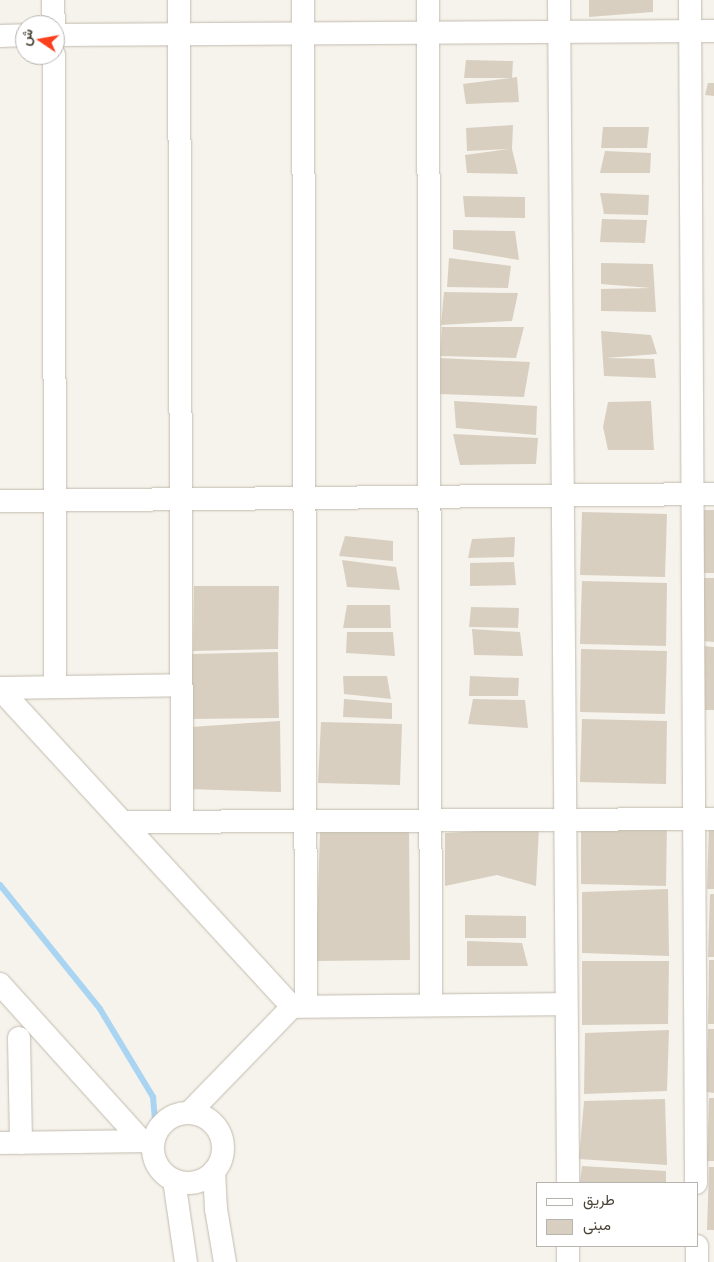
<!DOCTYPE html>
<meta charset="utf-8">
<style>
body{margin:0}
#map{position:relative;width:714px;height:1262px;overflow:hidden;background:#f6f3ec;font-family:Arial,Vazirmatn,sans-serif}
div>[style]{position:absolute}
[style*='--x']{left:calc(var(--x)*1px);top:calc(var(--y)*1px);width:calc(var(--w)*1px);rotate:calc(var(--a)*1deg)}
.stream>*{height:6px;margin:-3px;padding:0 3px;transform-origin:3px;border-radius:3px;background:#a9d4f2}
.building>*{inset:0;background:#d8cfc1}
.roads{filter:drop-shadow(0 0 1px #c2bbae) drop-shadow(0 0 1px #c2bbae)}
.street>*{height:22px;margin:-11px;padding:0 11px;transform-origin:11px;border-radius:11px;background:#fff}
.street>.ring{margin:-11px;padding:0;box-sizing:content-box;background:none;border:22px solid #fff;border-radius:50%}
span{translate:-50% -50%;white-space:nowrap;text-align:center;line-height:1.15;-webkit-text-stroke:4.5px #fff;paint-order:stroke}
.legend{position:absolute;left:536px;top:1182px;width:162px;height:65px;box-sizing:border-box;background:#fff;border:1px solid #b7b4b0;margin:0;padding:6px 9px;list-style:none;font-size:15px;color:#4b4439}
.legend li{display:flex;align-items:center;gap:10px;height:25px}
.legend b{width:25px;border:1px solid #b7b4b0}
.north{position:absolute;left:15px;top:15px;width:50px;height:50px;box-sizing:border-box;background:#fff;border:1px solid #b7b4b0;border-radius:50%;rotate:282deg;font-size:14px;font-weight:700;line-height:20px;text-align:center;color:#4b4439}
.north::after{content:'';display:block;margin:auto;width:18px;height:22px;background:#fc3f1d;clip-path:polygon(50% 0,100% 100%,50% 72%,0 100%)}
</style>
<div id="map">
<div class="stream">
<i style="--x:0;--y:885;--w:159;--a:51.1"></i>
<i style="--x:100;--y:1009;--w:103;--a:58.9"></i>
<i style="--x:153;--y:1097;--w:21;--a:85"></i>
</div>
<div class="building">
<i style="clip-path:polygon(589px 0,653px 0,653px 12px,589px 17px)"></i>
<i style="clip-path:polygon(466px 60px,513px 61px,512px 78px,464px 78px)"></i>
<i style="clip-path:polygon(517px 77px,519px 102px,466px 104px,463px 84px)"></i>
<i style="clip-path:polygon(708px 83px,714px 83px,714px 96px,705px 95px)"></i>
<i style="clip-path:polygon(513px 125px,512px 149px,518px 174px,467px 173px,465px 155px,509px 149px,467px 151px,466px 128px)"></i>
<i style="clip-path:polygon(603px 127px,649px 127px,647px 148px,601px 148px)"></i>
<i style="clip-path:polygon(605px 151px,651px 153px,650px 173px,600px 173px)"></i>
<i style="clip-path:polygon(600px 193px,649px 195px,648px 215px,604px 214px)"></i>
<i style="clip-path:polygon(463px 196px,525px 197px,525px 218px,465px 217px)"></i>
<i style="clip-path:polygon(602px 219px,647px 220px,645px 243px,600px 242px)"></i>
<i style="clip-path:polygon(453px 230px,515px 231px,519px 260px,453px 249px)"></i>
<i style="clip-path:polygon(449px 258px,511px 266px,508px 288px,447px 287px)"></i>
<i style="clip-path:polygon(601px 263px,653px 264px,656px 312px,601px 311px,601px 289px,651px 288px,601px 284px)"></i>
<i style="clip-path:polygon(444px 292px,518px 293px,512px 321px,441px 325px)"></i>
<i style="clip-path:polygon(442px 327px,524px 327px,516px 358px,440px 356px)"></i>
<i style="clip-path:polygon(601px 331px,651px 335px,657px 354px,606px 358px,654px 359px,656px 378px,604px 376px)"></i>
<i style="clip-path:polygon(438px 358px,530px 362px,524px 397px,438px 394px)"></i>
<i style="clip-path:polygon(454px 401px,537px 406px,536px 435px,456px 428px)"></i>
<i style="clip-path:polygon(651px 401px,654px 450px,608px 450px,603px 427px,608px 402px)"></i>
<i style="clip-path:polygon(453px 434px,538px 438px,536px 464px,460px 465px)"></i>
<i style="clip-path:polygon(704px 510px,714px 510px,714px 573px,702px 573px)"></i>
<i style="clip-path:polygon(582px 512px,667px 514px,665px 577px,580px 575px)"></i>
<i style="clip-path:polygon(345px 536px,393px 541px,393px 561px,339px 556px)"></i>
<i style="clip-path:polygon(515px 537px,514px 557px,468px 558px,472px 539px)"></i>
<i style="clip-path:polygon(342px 560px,396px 567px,400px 590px,347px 587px)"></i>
<i style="clip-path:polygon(514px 562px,516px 585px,470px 586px,470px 563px)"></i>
<i style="clip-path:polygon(704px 578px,714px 578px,714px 642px,703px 641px)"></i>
<i style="clip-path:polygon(582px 581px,667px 583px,666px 646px,580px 644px)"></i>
<i style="clip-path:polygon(194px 586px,279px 586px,278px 649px,193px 651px)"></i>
<i style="clip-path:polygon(347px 605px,390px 605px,391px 628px,343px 628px)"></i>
<i style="clip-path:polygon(471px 607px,519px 608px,518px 628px,469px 627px)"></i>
<i style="clip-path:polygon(472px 629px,520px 632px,523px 656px,474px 655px)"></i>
<i style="clip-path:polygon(347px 632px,393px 632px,395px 656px,346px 653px)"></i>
<i style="clip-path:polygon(704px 646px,714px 647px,714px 710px,703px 710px)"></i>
<i style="clip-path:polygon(581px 649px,667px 651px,665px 714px,580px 712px)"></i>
<i style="clip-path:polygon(278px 652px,279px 718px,191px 719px,192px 654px)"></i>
<i style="clip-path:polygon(343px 676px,387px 676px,391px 699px,344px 694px)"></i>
<i style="clip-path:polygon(470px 676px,519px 678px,518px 696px,469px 696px)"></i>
<i style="clip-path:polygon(344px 699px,392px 703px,392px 719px,343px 717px)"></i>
<i style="clip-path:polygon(473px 699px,525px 700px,528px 728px,468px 724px)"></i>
<i style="clip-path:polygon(582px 719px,667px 721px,666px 784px,580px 782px)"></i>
<i style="clip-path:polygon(280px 721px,281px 792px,187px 789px,191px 727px)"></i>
<i style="clip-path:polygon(321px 722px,402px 724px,400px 785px,318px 783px)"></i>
<i style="clip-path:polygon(667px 823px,666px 886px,581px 884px,581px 827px)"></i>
<i style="clip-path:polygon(709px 826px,714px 826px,714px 889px,707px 889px)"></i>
<i style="clip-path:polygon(409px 827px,410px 960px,316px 961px,320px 831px)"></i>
<i style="clip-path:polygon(539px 828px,536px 886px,497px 875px,445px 886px,445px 833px)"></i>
<i style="clip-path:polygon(668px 889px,669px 956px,582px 953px,582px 892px)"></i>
<i style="clip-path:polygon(710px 894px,714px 894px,714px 957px,708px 957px)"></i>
<i style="clip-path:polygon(465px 915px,526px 916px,526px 938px,465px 938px)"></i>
<i style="clip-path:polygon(467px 941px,522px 943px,528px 966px,467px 966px)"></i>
<i style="clip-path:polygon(709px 960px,714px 960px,714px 1024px,708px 1024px)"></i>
<i style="clip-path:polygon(582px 961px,669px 961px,668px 1024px,582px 1025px)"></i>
<i style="clip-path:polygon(708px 1029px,714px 1029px,714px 1093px,706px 1092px)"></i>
<i style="clip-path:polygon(669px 1030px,667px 1091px,584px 1094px,585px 1033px)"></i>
<i style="clip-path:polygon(709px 1098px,714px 1098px,714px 1161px,707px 1161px)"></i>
<i style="clip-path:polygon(665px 1099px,667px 1165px,579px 1159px,584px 1101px)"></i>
<i style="clip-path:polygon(582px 1166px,666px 1171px,666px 1183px,580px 1183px)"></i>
<i style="clip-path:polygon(709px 1167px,714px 1167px,714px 1230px,707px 1230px)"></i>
</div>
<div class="roads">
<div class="street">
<i style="--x:53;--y:0;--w:25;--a:88"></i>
<i style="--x:179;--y:0;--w:822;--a:89.79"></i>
<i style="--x:303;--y:0;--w:1006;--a:89.83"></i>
<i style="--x:428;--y:0;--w:1002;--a:89.83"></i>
<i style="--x:559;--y:0;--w:1183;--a:89.56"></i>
<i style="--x:690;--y:0;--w:1183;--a:89.71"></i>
<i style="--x:55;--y:35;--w:659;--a:-0.35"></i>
<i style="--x:0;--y:36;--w:25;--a:-2"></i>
<i style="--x:54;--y:55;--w:632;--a:89.91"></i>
<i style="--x:0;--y:501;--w:714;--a:-0.56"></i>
<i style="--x:0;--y:688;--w:181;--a:-0.9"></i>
<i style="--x:0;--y:689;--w:432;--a:47.4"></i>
<i style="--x:124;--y:822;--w:590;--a:-0.29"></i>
<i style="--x:0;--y:984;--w:212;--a:47.9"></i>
<i style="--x:19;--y:1038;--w:105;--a:88.9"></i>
<i style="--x:189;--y:1113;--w:148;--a:-45.8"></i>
<i style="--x:292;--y:1007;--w:274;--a:-0.6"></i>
<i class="ring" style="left:153px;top:1113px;width:48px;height:48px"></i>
<i style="--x:0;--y:1143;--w:151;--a:-0.8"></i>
<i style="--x:214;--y:1171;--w:38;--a:87"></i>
<i style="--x:216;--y:1209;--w:54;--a:80.4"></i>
<i style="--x:174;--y:1180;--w:83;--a:81.7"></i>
<i style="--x:568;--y:1246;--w:16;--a:90"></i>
<i style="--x:697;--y:1246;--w:16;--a:90"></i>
</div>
</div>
<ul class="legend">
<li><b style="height:6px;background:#fff"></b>طريق</li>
<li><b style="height:14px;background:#d8cfc1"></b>مبنى</li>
</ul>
<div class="north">ش</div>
</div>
